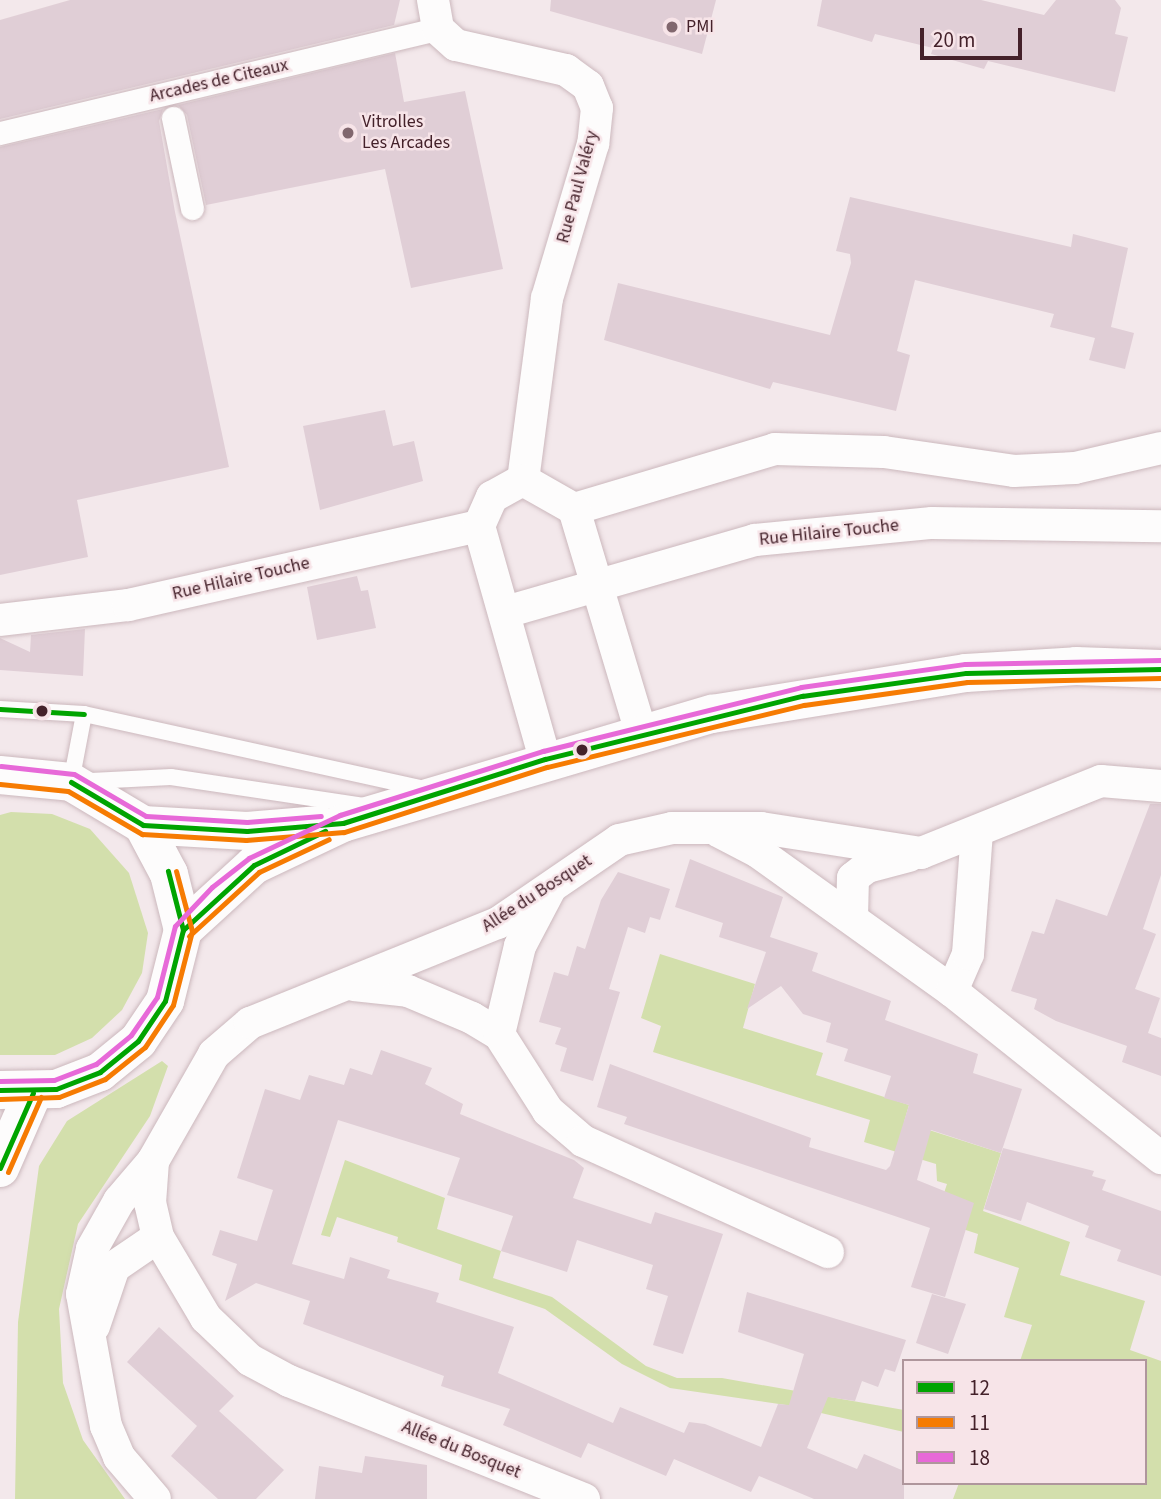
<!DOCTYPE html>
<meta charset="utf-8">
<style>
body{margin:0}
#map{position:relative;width:1161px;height:1499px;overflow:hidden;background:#f3e8eb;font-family:"Source Sans 3",sans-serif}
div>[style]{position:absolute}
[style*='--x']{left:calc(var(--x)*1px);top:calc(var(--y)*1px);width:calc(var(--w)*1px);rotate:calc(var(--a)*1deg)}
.green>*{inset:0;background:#d3dfac}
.building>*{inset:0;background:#e0ced6}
.roads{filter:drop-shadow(0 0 2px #ccb8bd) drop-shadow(0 0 2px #ccb8bd)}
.service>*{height:16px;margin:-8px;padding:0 8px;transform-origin:8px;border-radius:8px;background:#fdfcfc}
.pedestrian>*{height:23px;margin:-11.5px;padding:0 11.5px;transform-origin:11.5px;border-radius:11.5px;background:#fdfcfc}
.minor>*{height:32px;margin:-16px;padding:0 16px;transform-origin:16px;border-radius:16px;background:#fdfcfc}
.secondary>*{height:38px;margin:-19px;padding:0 19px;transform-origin:19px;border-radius:19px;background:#fdfcfc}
.bus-1>*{height:5px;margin:-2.5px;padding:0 2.5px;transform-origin:2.5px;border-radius:2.5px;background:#00a400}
.bus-2>*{height:5px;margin:-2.5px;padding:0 2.5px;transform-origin:2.5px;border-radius:2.5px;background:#f67b02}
.bus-3>*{height:5px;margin:-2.5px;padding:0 2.5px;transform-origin:2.5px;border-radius:2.5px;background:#e769d8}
.dots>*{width:19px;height:19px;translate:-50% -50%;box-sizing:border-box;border:4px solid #f7e4e8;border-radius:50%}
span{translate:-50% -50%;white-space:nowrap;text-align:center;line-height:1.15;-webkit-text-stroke:5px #f7e4e8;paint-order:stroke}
.poi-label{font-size:18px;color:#44212a}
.left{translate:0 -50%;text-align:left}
.street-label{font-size:18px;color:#44212a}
.legend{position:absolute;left:902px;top:1359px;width:245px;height:126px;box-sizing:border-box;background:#f7e4e8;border:2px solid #af969c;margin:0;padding:9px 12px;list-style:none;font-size:21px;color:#44212a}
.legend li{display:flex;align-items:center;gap:14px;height:35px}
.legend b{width:35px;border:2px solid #af969c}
.scale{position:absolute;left:920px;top:28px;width:102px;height:32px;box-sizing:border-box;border:4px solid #44212a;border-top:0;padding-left:9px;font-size:21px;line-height:24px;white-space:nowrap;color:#44212a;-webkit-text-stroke:5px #f7e4e8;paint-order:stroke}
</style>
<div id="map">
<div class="green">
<i style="clip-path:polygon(11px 812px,52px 814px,90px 829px,129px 873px,148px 933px,142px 973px,122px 1010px,92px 1038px,55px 1055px,0 1055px,0 815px)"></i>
<i style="clip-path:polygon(660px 954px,755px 984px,743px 1028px,823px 1053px,816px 1075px,909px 1105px,904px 1122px,1001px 1153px,983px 1211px,1070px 1242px,1060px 1275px,1145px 1301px,1130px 1350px,1161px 1361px,1161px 1499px,953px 1499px,959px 1483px,1145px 1483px,1145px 1361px,1020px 1361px,1032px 1325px,1004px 1317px,1019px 1268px,974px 1253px,978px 1234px,935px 1220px,947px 1184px,937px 1181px,936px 1164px,864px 1142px,870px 1120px,653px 1052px,661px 1026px,641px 1018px)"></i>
<i style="clip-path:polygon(162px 1061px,168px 1066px,150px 1116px,78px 1224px,59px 1309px,63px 1383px,83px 1440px,125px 1499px,15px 1499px,18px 1322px,39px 1166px,67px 1121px)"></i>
<i style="clip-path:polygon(345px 1160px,445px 1198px,437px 1229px,501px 1251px,493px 1278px,552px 1297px,646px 1366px,677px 1378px,722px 1378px,904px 1410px,904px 1432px,786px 1405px,670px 1388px,622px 1364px,545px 1309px,459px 1280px,462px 1265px,397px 1242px,398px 1237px,337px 1217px,330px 1237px,321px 1235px)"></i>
</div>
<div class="building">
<i style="clip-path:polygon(70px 0,400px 0,394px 25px,0 119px,0 20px)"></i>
<i style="clip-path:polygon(551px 0,716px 0,702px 54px,550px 11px)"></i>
<i style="clip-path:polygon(822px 0,981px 0,1044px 15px,1056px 0,1115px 0,1121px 8px,1115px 34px,1128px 37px,1115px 92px,988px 61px,984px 69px,931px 54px,933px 48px,875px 34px,872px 42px,817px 26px)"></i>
<i style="clip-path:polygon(395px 53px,404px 102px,465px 91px,503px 269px,411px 288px,385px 169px,206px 205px,187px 115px,178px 105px)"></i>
<i style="clip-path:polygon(163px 109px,159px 121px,175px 212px,229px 467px,77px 500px,88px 557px,0 575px,0 147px)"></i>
<i style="clip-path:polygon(850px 197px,1071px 247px,1073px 234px,1128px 248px,1111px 327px,1134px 333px,1125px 369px,1089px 360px,1095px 338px,1050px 327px,1054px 314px,915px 280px,897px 351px,910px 355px,896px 411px,773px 382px,770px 389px,604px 340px,618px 283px,830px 335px,851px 263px,850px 254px,836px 251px)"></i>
<i style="clip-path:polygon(385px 410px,393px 446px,414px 441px,423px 481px,320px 510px,303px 426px)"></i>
<i style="clip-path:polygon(357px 576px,361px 591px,368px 590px,376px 628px,317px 640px,307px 587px)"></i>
<i style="clip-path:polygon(85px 629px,83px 676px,0 670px,0 638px,30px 652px,31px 635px)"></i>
<i style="clip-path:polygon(1150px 804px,1161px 804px,1161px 875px,1143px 929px,1156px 934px,1135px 989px,1160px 998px,1148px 1033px,1161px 1038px,1161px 1076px,1122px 1062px,1127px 1046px,1056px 1021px,1034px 1009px,1037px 999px,1011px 991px,1032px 931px,1044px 934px,1056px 899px,1107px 916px)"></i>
<i style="clip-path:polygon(690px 859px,783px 897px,770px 937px,818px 953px,812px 971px,891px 1001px,885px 1020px,978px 1054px,973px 1073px,1022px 1089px,1001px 1153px,931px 1130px,917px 1180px,974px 1203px,945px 1297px,911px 1287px,930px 1228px,624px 1124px,627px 1117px,597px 1107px,610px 1064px,811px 1138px,809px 1147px,886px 1170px,890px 1166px,909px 1105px,884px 1098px,891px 1076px,844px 1061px,848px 1049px,826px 1042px,831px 1023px,803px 1014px,781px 986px,747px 1009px,766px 952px,719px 937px,723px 923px,675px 907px)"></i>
<i style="clip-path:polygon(618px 872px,670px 889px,660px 920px,650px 917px,645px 933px,628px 927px,609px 989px,620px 992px,593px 1081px,560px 1071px,567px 1048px,555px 1044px,561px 1028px,539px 1022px,554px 972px,568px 976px,577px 946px,585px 949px,601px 900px)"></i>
<i style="clip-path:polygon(381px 1050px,432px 1068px,425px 1084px,463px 1104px,460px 1114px,574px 1160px,584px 1168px,573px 1198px,651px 1224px,655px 1212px,723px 1234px,683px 1354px,653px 1345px,668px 1296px,646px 1289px,653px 1265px,577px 1240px,567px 1272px,501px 1251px,513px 1216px,447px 1195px,460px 1158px,338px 1120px,292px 1264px,344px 1279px,350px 1257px,390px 1270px,387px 1278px,439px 1293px,436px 1302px,514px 1327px,498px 1373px,613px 1423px,620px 1407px,684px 1433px,689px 1422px,705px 1424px,761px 1447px,778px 1404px,789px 1405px,804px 1354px,738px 1332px,747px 1292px,906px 1340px,895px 1372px,885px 1369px,878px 1387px,862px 1381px,855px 1401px,828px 1397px,807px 1448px,857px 1469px,864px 1454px,904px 1471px,904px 1499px,814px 1499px,759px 1476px,751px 1492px,674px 1459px,666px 1476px,588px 1443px,581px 1458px,503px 1425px,510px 1409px,441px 1386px,444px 1376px,303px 1324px,310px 1301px,256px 1283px,225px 1301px,237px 1264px,212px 1255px,220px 1230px,257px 1241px,273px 1190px,237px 1178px,265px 1089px,300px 1100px,309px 1075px,344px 1085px,350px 1068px,372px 1075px)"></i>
<i style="clip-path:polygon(1003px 1148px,1094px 1171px,1092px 1176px,1106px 1180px,1102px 1190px,1161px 1211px,1161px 1276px,1117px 1261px,1121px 1250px,1085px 1237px,1089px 1226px,1027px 1202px,1021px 1221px,984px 1209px)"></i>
<i style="clip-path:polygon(932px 1294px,966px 1304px,948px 1354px,916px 1343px)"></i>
<i style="clip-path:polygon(159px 1327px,234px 1396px,219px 1411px,284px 1470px,256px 1499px,218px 1499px,171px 1456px,197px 1426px,127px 1362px)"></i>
<i style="clip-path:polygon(365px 1456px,427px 1465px,427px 1499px,315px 1499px,319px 1466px,362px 1473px)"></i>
</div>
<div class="roads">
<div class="service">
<i style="--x:0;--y:709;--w:84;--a:3.4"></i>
<i style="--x:84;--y:714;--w:349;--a:12.4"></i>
<i style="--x:84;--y:714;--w:69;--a:100.8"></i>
<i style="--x:71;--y:782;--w:100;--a:-2.9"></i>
<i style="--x:171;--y:777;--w:195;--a:8.5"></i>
</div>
<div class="pedestrian">
<i style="--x:173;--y:118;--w:92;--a:78.1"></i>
<i style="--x:0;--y:133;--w:450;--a:-13.4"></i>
</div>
<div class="minor">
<i style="--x:433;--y:0;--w:29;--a:80"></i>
<i style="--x:438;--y:29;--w:24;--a:42"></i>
<i style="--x:456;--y:45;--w:113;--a:12.8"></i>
<i style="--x:566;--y:70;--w:27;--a:36"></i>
<i style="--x:588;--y:86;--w:24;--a:68"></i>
<i style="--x:597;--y:108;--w:36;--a:96"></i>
<i style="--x:593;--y:144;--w:161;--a:106.6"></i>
<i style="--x:547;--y:298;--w:184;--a:97.5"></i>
<i style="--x:574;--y:509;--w:210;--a:-16.6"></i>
<i style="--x:775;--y:449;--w:109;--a:1.6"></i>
<i style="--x:884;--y:452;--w:131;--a:8.3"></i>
<i style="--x:1014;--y:471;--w:61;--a:-2.8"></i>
<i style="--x:1075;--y:468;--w:88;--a:-13.1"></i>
<i style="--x:506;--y:612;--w:259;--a:-16.1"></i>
<i style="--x:755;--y:540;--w:178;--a:-5.5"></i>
<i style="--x:932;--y:523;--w:229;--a:0.8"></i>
<i style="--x:0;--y:620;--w:129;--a:-6.7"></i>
<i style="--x:128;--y:605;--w:360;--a:-12.7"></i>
<i style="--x:545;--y:759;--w:242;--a:-105.8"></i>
<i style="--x:479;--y:526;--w:32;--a:-66"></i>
<i style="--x:492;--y:497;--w:35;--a:-29"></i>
<i style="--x:523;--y:480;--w:59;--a:29.6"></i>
<i style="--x:574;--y:509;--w:234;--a:73.3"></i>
<i style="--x:718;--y:831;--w:45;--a:27.7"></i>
<i style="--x:758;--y:852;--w:239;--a:35.6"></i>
<i style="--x:952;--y:991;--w:268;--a:38.6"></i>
<i style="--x:852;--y:918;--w:40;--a:-88.6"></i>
<i style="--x:853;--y:878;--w:18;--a:-38"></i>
<i style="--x:867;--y:867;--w:43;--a:-14.7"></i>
<i style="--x:354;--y:985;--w:54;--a:6.3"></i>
<i style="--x:408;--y:991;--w:69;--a:22.9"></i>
<i style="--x:472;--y:1018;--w:31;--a:31"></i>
<i style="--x:499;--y:1034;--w:91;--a:57.5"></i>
<i style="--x:548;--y:1111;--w:46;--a:40.6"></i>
<i style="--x:583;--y:1141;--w:269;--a:24.4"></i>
<i style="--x:952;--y:991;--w:40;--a:-66.6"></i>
<i style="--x:968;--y:954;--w:122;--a:-85.8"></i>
<i style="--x:499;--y:1034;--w:90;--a:-76.6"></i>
<i style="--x:520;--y:946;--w:62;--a:-62.2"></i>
<i style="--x:153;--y:1161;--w:52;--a:130.4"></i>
<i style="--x:119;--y:1201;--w:55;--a:119.4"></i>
<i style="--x:92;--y:1249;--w:46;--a:102.5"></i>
<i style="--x:82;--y:1294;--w:134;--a:79.7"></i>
<i style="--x:106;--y:1426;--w:34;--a:67"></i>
<i style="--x:119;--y:1457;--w:55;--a:49.4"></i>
<i style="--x:94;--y:1326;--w:62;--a:-71.3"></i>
<i style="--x:114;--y:1267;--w:53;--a:-34.3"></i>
<i style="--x:584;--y:1499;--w:318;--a:-158.2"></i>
<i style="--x:289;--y:1381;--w:44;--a:-151.7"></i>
<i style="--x:250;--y:1360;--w:61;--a:-136.3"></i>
<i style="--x:206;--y:1318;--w:94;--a:-120.7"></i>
<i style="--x:158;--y:1237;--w:35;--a:-103"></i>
<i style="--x:150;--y:1203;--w:42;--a:-85.9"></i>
<i style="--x:153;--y:1161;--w:123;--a:-60.3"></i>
<i style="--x:214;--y:1054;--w:48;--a:-40.7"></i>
<i style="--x:250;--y:1023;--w:267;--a:-22"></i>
<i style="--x:498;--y:923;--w:147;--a:-34.4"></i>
<i style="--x:619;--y:840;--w:54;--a:-12.8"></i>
<i style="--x:672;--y:828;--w:89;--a:0"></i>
<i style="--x:761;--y:828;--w:162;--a:8.9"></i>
<i style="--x:921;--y:853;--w:194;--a:-21.8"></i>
<i style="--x:1101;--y:781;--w:60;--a:4.8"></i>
</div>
<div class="secondary">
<i style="--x:0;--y:775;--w:71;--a:5.6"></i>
<i style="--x:71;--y:782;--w:84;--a:30.8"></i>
<i style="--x:143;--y:825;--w:55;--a:62"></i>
<i style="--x:169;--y:874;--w:58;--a:76"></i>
<i style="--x:183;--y:930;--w:73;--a:104.2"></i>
<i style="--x:165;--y:1001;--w:48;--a:124"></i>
<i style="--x:138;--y:1041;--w:49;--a:140.8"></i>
<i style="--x:100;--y:1072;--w:47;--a:158.9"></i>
<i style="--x:56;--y:1089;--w:56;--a:179"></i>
<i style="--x:143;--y:825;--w:104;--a:3.3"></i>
<i style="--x:247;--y:831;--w:73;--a:-4.7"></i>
<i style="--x:183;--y:930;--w:96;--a:-42.5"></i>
<i style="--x:254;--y:865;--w:98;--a:-25.3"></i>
<i style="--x:343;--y:823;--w:385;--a:-16.5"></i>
<i style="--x:712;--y:714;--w:257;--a:-9.2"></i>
<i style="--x:966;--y:673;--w:110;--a:-3.6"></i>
<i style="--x:1076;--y:666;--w:85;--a:2"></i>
<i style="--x:0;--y:1168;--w:82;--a:-66.3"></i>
</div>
</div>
<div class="bus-1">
<i style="--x:0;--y:709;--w:84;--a:3.4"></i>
<i style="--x:71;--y:782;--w:84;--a:30.8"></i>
<i style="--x:143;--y:825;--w:104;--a:3.3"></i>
<i style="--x:247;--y:831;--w:96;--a:-4.8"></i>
<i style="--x:343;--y:823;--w:212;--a:-17.6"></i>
<i style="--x:545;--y:759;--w:265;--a:-13.8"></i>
<i style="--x:802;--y:696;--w:166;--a:-8"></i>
<i style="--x:966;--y:673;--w:195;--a:-1.2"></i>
<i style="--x:183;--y:930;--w:96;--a:-42.5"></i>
<i style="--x:254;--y:865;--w:79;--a:-25.6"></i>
<i style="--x:0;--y:1090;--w:56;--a:-1"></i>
<i style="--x:56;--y:1089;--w:47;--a:-21.1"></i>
<i style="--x:100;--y:1072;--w:49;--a:-39.2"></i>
<i style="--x:138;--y:1041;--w:48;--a:-56"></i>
<i style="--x:165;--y:1001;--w:73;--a:-75.8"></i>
<i style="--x:183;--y:930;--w:61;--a:-104.3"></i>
<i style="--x:0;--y:1168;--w:82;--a:-66.3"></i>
</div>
<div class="bus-2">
<i style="--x:0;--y:784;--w:68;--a:5.9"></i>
<i style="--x:68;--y:791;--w:86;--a:30.2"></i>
<i style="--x:142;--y:834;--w:104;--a:3.3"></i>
<i style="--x:246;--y:840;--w:98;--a:-4.7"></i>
<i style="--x:344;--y:832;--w:213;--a:-17.8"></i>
<i style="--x:547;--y:767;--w:264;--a:-13.6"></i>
<i style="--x:804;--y:705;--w:165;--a:-8"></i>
<i style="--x:967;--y:682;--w:194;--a:-1.2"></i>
<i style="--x:189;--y:936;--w:95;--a:-42.4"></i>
<i style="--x:259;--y:872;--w:77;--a:-25.2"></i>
<i style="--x:0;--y:1099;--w:59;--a:-1.9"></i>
<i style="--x:59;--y:1097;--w:49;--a:-21.4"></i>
<i style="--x:105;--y:1079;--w:51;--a:-38.7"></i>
<i style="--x:145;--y:1047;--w:50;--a:-56.3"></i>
<i style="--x:173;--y:1005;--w:76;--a:-75.6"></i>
<i style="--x:192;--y:931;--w:62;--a:-104.9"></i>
<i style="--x:8;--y:1172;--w:82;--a:-66.3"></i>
</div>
<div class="bus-3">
<i style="--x:1;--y:766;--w:73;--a:6.3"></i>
<i style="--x:74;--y:774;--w:83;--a:30.3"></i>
<i style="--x:146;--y:816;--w:101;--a:3.4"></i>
<i style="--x:247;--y:822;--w:74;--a:-4.6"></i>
<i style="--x:0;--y:1081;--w:54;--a:-1.1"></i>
<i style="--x:54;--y:1080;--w:45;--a:-20.9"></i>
<i style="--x:96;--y:1064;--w:45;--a:-39.6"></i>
<i style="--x:131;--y:1035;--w:46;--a:-55.6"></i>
<i style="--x:157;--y:997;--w:73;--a:-75.8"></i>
<i style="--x:175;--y:926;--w:54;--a:-46.5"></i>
<i style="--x:212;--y:887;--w:47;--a:-38.1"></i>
<i style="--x:249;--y:858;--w:101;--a:-25.3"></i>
<i style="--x:340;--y:815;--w:213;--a:-17.5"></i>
<i style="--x:543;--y:751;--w:266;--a:-13.9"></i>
<i style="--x:801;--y:687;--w:166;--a:-8"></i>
<i style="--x:965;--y:664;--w:196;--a:-1.2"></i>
</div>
<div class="dots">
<i style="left:672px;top:27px;background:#81676e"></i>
<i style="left:348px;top:133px;background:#81676e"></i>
<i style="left:42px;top:711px;background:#44212a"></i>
<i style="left:582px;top:750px;background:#44212a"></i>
</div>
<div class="poi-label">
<span class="left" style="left:686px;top:27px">PMI</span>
<span class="left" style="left:362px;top:133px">Vitrolles<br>Les Arcades</span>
</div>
<div class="street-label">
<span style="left:219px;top:81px;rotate:-13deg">Arcades de Citeaux</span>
<span style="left:578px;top:187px;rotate:-75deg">Rue Paul Valéry</span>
<span style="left:829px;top:533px;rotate:-6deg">Rue Hilaire Touche</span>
<span style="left:241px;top:579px;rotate:-13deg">Rue Hilaire Touche</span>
<span style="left:537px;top:894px;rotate:-33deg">Allée du Bosquet</span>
<span style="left:461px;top:1450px;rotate:22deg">Allée du Bosquet</span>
</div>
<ul class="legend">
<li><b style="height:9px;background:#00a400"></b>12</li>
<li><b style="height:9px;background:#f67b02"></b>11</li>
<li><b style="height:9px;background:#e769d8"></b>18</li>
</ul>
<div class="scale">20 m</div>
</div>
